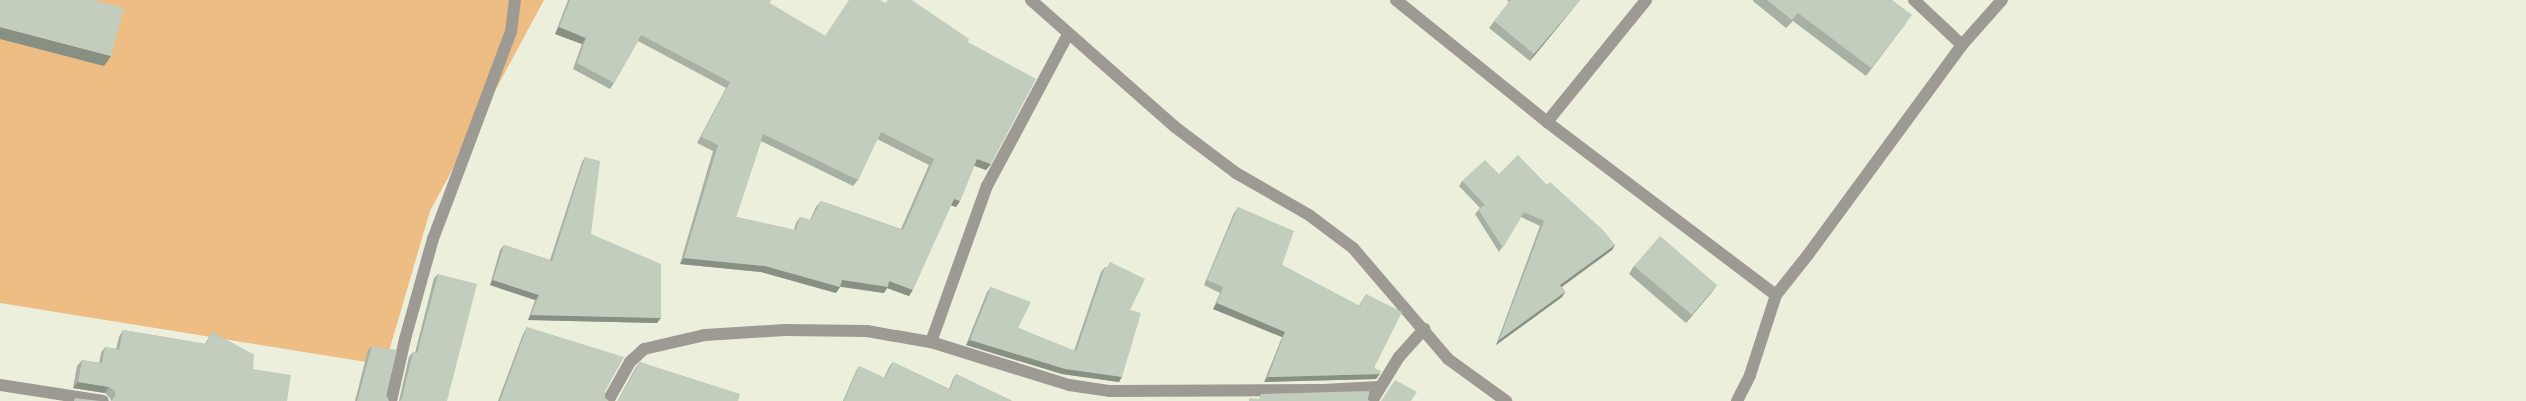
<!DOCTYPE html>
<style>
body{margin:0}
#map{position:relative;width:2526px;height:401px;overflow:hidden;background:#edefdd;font-family:"Libre Baskerville",serif}
div>[style]{position:absolute}
[style*='--x']{left:calc(var(--x)*1px);top:calc(var(--y)*1px);width:calc(var(--w)*1px);rotate:calc(var(--a)*1deg)}
.green>*{inset:0;background:#edbd84}
.minor>*{height:12px;margin:-6px;padding:0 6px;transform-origin:6px;border-radius:6px;background:#9c9a92}
.wall>*{inset:0;background:#a7b0a3}
.shaded-wall>*{inset:0;background:#889084}
.building>*{inset:0;background:#c2cdbd}
span{translate:-50% -50%;white-space:nowrap;text-align:center;line-height:1.15;-webkit-text-stroke:4px #fff;paint-order:stroke}
</style>
<div id="map">
<div class="green">
<i style="clip-path:polygon(0 0,544px 0,430px 211px,385px 365px,0 303px)"></i>
</div>
<div class="minor">
<i style="--x:1031;--y:0;--w:192;--a:41.4"></i>
<i style="--x:1175;--y:127;--w:76;--a:37"></i>
<i style="--x:1236;--y:173;--w:84;--a:29.9"></i>
<i style="--x:1309;--y:215;--w:55;--a:36.9"></i>
<i style="--x:1353;--y:248;--w:146;--a:49.4"></i>
<i style="--x:1448;--y:359;--w:72;--a:35.9"></i>
<i style="--x:1396;--y:0;--w:194;--a:38.9"></i>
<i style="--x:1547;--y:122;--w:287;--a:37.1"></i>
<i style="--x:1914;--y:0;--w:66;--a:43.2"></i>
<i style="--x:1547;--y:122;--w:157;--a:-50.9"></i>
<i style="--x:931;--y:342;--w:166;--a:-70.3"></i>
<i style="--x:987;--y:186;--w:172;--a:-61.9"></i>
<i style="--x:0;--y:385;--w:104;--a:8.8"></i>
<i style="--x:391;--y:401;--w:64;--a:-77.3"></i>
<i style="--x:405;--y:339;--w:104;--a:-74.4"></i>
<i style="--x:433;--y:239;--w:221;--a:-69.4"></i>
<i style="--x:511;--y:32;--w:32;--a:-83"></i>
<i style="--x:608;--y:401;--w:45;--a:-60.6"></i>
<i style="--x:630;--y:362;--w:19;--a:-43"></i>
<i style="--x:644;--y:349;--w:63;--a:-12.9"></i>
<i style="--x:705;--y:335;--w:80;--a:-3.6"></i>
<i style="--x:785;--y:330;--w:82;--a:0.7"></i>
<i style="--x:867;--y:331;--w:29;--a:10"></i>
<i style="--x:896;--y:336;--w:36;--a:10"></i>
<i style="--x:931;--y:342;--w:145;--a:17.3"></i>
<i style="--x:1069;--y:385;--w:40;--a:8.5"></i>
<i style="--x:1109;--y:391;--w:214;--a:-0.3"></i>
<i style="--x:1323;--y:390;--w:56;--a:-3.1"></i>
<i style="--x:1372;--y:401;--w:52;--a:-58.5"></i>
<i style="--x:1399;--y:357;--w:38;--a:-48"></i>
<i style="--x:1737;--y:401;--w:29;--a:-63"></i>
<i style="--x:1750;--y:375;--w:84;--a:-72"></i>
<i style="--x:1776;--y:295;--w:50;--a:-51.5"></i>
<i style="--x:1807;--y:256;--w:262;--a:-53.7"></i>
<i style="--x:1962;--y:45;--w:60;--a:-48.4"></i>
</div>
<div class="wall">
<i style="clip-path:polygon(evenodd,568px 0,771px 0,769px 3px,825px 36px,885px 3px,968px 42px,991px 164px,986px 170px,974px 166px,960px 201px,956px 207px,951px 205px,909px 296px,887px 288px,884px 293px,840px 287px,836px 293px,761px 272px,680px 264px,713px 151px,697px 143px,726px 88px,638px 41px,614px 83px,610px 89px,573px 69px,582px 44px,555px 34px,568px 0,877px 139px,929px 165px,901px 229px,821px 201px,816px 207px,810px 220px,800px 217px,796px 223px,794px 230px,736px 217px,761px 141px,853px 186px,858px 180px,877px 139px)"></i>
<i style="clip-path:polygon(1507px 0,1580px 0,1530px 61px,1489px 28px,1509px 2px)"></i>
<i style="clip-path:polygon(1753px 0,1892px 0,1906px 23px,1866px 76px,1793px 21px,1786px 28px,1753px 1px)"></i>
<i style="clip-path:polygon(585px 157px,591px 234px,657px 323px,528px 320px,535px 300px,490px 285px,500px 250px,504px 245px,550px 260px,582px 162px)"></i>
<i style="clip-path:polygon(1499px 174px,1547px 185px,1615px 245px,1612px 250px,1562px 287px,1565px 292px,1562px 297px,1496px 345px,1540px 226px,1521px 217px,1499px 252px,1475px 214px,1480px 208px,1459px 186px,1462px 181px)"></i>
<i style="clip-path:polygon(1238px 207px,1282px 265px,1359px 306px,1366px 294px,1376px 379px,1264px 382px,1282px 337px,1213px 309px,1220px 293px,1204px 285px,1234px 213px)"></i>
<i style="clip-path:polygon(1110px 262px,1130px 310px,1119px 382px,1062px 374px,966px 345px,987px 292px,991px 287px,1018px 328px,1074px 351px,1101px 272px,1105px 267px,1107px 268px)"></i>
<i style="clip-path:polygon(1634px 266px,1717px 285px,1711px 293px,1686px 323px,1629px 274px)"></i>
<i style="clip-path:polygon(438px 274px,447px 401px,399px 401px,409px 357px,413px 352px,415px 353px,434px 278px)"></i>
<i style="clip-path:polygon(527px 327px,605px 391px,605px 398px,609px 401px,498px 401px,523px 334px)"></i>
<i style="clip-path:polygon(123px 330px,205px 344px,212px 332px,254px 355px,111px 401px,110px 398px,105px 393px,73px 388px,77px 366px,82px 360px,99px 363px,101px 353px,105px 347px,116px 349px,119px 337px)"></i>
<i style="clip-path:polygon(372px 346px,386px 395px,389px 401px,355px 401px,368px 350px)"></i>
<i style="clip-path:polygon(640px 362px,738px 401px,618px 400px,635px 369px)"></i>
<i style="clip-path:polygon(893px 362px,949px 389px,953px 379px,956px 374px,1012px 401px,843px 401px,856px 371px,859px 366px,884px 378px,889px 367px)"></i>
</div>
<div class="shaded-wall">
<i style="clip-path:polygon(1580px 0,1530px 61px,1534px 54px)"></i>
<i style="clip-path:polygon(0 27px,111px 56px,104px 66px,0 39px)"></i>
<i style="clip-path:polygon(559px 27px,586px 38px,582px 44px,555px 34px)"></i>
<i style="clip-path:polygon(977px 159px,991px 164px,986px 170px,973px 165px)"></i>
<i style="clip-path:polygon(954px 199px,960px 201px,956px 207px,950px 205px)"></i>
<i style="clip-path:polygon(1615px 245px,1612px 250px,1557px 290px,1560px 285px)"></i>
<i style="clip-path:polygon(684px 258px,765px 266px,840px 287px,836px 293px,761px 272px,680px 264px)"></i>
<i style="clip-path:polygon(493px 280px,539px 295px,535px 300px,490px 285px)"></i>
<i style="clip-path:polygon(842px 280px,889px 281px,913px 290px,909px 296px,887px 288px,884px 293px,838px 286px)"></i>
<i style="clip-path:polygon(1717px 285px,1711px 293px,1686px 323px,1692px 315px)"></i>
<i style="clip-path:polygon(1565px 292px,1562px 297px,1496px 345px,1499px 340px)"></i>
<i style="clip-path:polygon(1217px 303px,1285px 332px,1282px 337px,1213px 309px)"></i>
<i style="clip-path:polygon(531px 315px,661px 318px,657px 323px,528px 320px)"></i>
<i style="clip-path:polygon(970px 340px,1122px 377px,1119px 382px,1062px 374px,966px 345px)"></i>
<i style="clip-path:polygon(1380px 374px,1376px 379px,1264px 382px,1268px 377px)"></i>
<i style="clip-path:polygon(78px 382px,109px 387px,105px 393px,73px 388px)"></i>
</div>
<div class="building">
<i style="clip-path:polygon(0 0,93px 0,124px 8px,111px 56px,0 27px)"></i>
<i style="clip-path:polygon(evenodd,570px 0,771px 0,769px 3px,825px 36px,849px 0,880px 0,885px 3px,888px 0,912px 0,969px 39px,968px 42px,1036px 79px,991px 164px,977px 159px,960px 201px,954px 199px,913px 290px,889px 281px,888px 287px,842px 280px,840px 287px,765px 266px,684px 258px,718px 145px,701px 137px,730px 82px,641px 35px,614px 83px,577px 63px,586px 38px,559px 27px,570px 0,881px 132px,934px 159px,903px 230px,821px 201px,811px 220px,800px 217px,796px 230px,736px 217px,763px 134px,858px 180px,881px 132px)"></i>
<i style="clip-path:polygon(1511px 0,1580px 0,1534px 54px,1494px 21px)"></i>
<i style="clip-path:polygon(1767px 0,1892px 0,1912px 15px,1871px 68px,1798px 13px,1792px 20px)"></i>
<i style="clip-path:polygon(1518px 155px,1547px 185px,1550px 182px,1603px 230px,1615px 245px,1560px 285px,1565px 292px,1499px 340px,1544px 221px,1524px 212px,1503px 248px,1478px 209px,1485px 205px,1462px 181px,1485px 160px,1499px 174px)"></i>
<i style="clip-path:polygon(585px 157px,600px 161px,591px 234px,661px 264px,661px 318px,531px 315px,539px 295px,493px 280px,504px 245px,552px 261px)"></i>
<i style="clip-path:polygon(1238px 207px,1294px 231px,1282px 265px,1360px 306px,1366px 294px,1402px 312px,1374px 368px,1381px 371px,1380px 374px,1268px 377px,1285px 332px,1217px 303px,1223px 287px,1207px 280px)"></i>
<i style="clip-path:polygon(1660px 236px,1717px 285px,1692px 315px,1634px 266px)"></i>
<i style="clip-path:polygon(1110px 262px,1145px 279px,1130px 310px,1141px 313px,1122px 377px,1065px 369px,970px 340px,991px 287px,1031px 302px,1018px 328px,1076px 351px,1105px 267px,1108px 268px)"></i>
<i style="clip-path:polygon(438px 274px,477px 284px,447px 401px,400px 401px,402px 398px,413px 352px,417px 353px)"></i>
<i style="clip-path:polygon(527px 327px,624px 357px,605px 391px,605px 398px,609px 401px,500px 401px)"></i>
<i style="clip-path:polygon(123px 330px,206px 344px,212px 332px,254px 355px,253px 369px,291px 375px,287px 401px,111px 401px,115px 396px,115px 391px,109px 387px,78px 382px,82px 360px,102px 363px,105px 347px,119px 350px)"></i>
<i style="clip-path:polygon(372px 346px,397px 350px,386px 395px,389px 401px,357px 401px)"></i>
<i style="clip-path:polygon(640px 362px,740px 394px,738px 401px,617px 401px,619px 399px)"></i>
<i style="clip-path:polygon(893px 362px,950px 390px,956px 374px,1012px 401px,844px 401px,859px 366px,885px 378px)"></i>
<i style="clip-path:polygon(1395px 380px,1417px 392px,1411px 401px,1381px 401px)"></i>
<i style="clip-path:polygon(1369px 391px,1368px 400px,1370px 401px,1249px 401px,1249px 398px,1259px 399px,1261px 394px)"></i>
<i style="clip-path:polygon(75px 398px,100px 401px,74px 401px)"></i>
</div>
</div>
